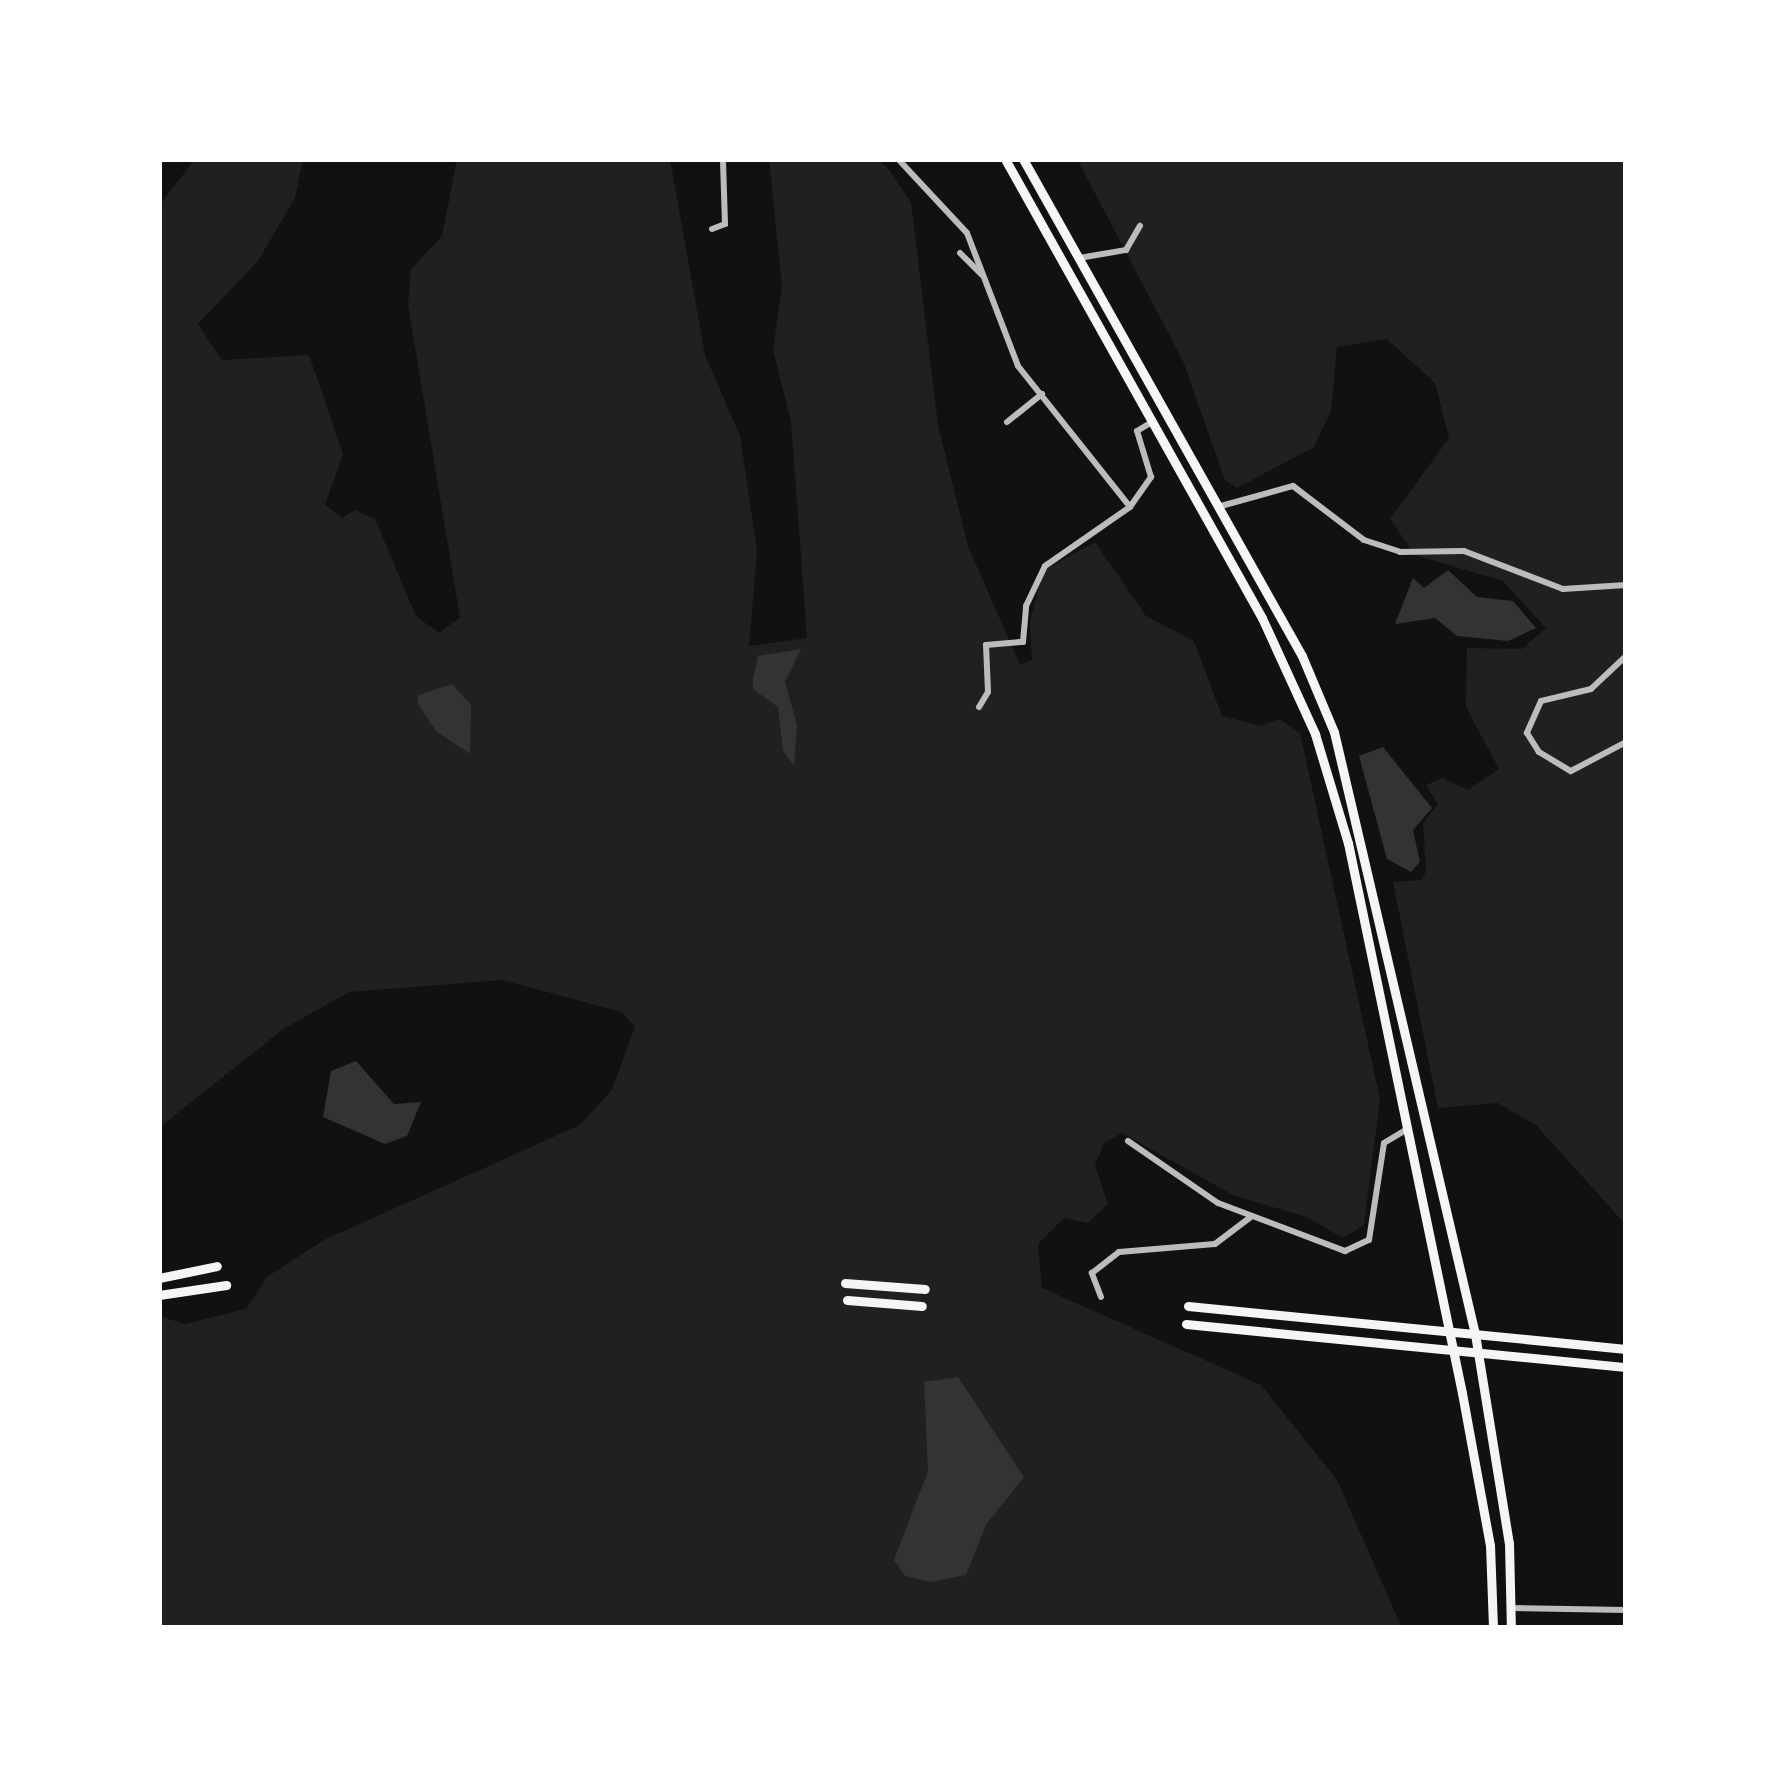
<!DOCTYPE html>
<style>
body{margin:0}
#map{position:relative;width:1785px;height:1787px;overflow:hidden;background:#111;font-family:"Varela Round",sans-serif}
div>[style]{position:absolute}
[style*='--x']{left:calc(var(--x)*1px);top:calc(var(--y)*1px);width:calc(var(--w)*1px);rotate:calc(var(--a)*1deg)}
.green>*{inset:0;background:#202020}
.water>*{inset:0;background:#333}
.minor>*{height:6px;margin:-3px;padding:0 3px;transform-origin:3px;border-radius:3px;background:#bcbcbc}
.primary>*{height:9px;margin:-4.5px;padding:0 4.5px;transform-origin:4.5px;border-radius:4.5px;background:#f5f5f5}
span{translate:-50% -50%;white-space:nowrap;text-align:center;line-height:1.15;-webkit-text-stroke:12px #fff;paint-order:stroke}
.frame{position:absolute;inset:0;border:162px solid #fff;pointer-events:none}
</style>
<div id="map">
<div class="green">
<i style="clip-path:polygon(195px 159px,303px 159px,295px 198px,258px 261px,198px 324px,222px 360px,309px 355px,343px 454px,325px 505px,342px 518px,355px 510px,375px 519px,416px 616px,439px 633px,460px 617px,408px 305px,411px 269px,442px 236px,457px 159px,670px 159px,705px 355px,740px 436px,757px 551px,749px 646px,807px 638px,791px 421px,773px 350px,782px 286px,769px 159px,878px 159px,890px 171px,911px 202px,938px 425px,968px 546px,1020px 665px,1032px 660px,1030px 621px,1043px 571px,1095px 542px,1146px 616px,1194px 641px,1222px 716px,1261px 726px,1279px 719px,1300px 733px,1380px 1099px,1364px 1225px,1343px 1238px,1307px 1217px,1235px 1196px,1122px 1133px,1104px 1143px,1095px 1166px,1108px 1204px,1088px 1223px,1064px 1218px,1038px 1244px,1042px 1288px,1261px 1385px,1337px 1480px,1402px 1628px,159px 1628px,159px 1316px,185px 1324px,246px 1309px,267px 1277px,324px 1240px,580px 1125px,612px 1090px,635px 1026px,621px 1012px,502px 980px,349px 992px,283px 1029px,159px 1128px,159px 206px)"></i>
<i style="clip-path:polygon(1077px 159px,1626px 159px,1626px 1225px,1536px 1125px,1498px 1103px,1438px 1108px,1393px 882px,1422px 880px,1426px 871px,1423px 823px,1438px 804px,1426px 785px,1443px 778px,1468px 790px,1499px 769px,1466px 707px,1467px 648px,1522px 649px,1546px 628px,1503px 581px,1415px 555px,1390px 519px,1449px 438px,1435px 383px,1387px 339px,1337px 347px,1331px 411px,1314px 447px,1237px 488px,1225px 480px,1183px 361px)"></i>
</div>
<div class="water">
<i style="clip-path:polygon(1448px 570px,1477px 597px,1513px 601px,1536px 628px,1508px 641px,1457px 636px,1435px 618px,1395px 624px,1413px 578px,1424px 588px)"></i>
<i style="clip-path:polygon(801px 649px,785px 682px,797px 725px,794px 766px,783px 751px,778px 707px,753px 689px,753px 680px,758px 656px)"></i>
<i style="clip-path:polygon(452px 684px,471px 705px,470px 754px,436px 731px,418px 704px,418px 695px)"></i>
<i style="clip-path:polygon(1383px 747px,1432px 808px,1413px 830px,1420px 862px,1411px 872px,1387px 859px,1359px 756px)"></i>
<i style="clip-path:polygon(356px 1061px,394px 1104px,421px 1102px,407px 1136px,385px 1144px,323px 1117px,331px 1071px)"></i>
<i style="clip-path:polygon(958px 1377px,1024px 1477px,986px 1525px,966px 1575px,931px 1582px,905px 1576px,894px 1560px,928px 1471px,924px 1382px)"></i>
</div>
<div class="minor">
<i style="--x:898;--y:159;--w:101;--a:47"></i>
<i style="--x:967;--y:233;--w:142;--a:69"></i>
<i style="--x:1018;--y:366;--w:180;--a:51.5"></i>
<i style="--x:1130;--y:507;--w:37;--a:-55"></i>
<i style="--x:1151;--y:477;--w:48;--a:-106.9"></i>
<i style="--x:1137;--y:431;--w:17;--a:-31"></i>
<i style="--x:712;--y:229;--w:14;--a:-21"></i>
<i style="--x:725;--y:224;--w:65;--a:-91.8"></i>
<i style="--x:960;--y:253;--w:31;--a:45"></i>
<i style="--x:1079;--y:258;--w:48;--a:-9.7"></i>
<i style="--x:1126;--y:250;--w:28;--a:-60"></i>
<i style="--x:1007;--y:422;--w:45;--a:-38.7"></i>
<i style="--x:1221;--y:506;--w:75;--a:-15.5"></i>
<i style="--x:1293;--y:486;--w:89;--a:37.3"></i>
<i style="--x:1364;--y:540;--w:38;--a:18"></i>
<i style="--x:1400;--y:552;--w:64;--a:-0.9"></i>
<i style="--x:1464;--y:551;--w:106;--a:21"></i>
<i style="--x:1563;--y:589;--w:63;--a:-3.6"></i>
<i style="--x:1626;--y:656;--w:48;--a:136.7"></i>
<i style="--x:1591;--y:689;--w:51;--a:166.5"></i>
<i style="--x:1541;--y:701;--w:35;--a:114"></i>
<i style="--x:1527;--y:733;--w:22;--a:58"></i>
<i style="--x:1539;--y:752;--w:37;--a:31"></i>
<i style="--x:1571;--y:771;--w:62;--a:-27.8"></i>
<i style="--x:979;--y:707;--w:17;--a:-59"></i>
<i style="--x:988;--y:692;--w:47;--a:-92.4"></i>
<i style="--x:986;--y:645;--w:37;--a:-5"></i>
<i style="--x:1023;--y:642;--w:36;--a:-85"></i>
<i style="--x:1026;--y:606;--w:44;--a:-64.6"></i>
<i style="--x:1045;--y:566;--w:103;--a:-34.8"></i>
<i style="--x:1128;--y:1141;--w:109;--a:34.6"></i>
<i style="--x:1218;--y:1203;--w:136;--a:20.7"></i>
<i style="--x:1345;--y:1251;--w:26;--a:-25"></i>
<i style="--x:1369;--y:1240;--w:98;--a:-81.2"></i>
<i style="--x:1384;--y:1143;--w:27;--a:-31"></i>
<i style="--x:1101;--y:1297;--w:26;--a:-111"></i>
<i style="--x:1092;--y:1273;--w:34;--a:-38"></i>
<i style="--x:1119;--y:1252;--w:96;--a:-4.8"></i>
<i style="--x:1215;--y:1244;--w:46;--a:-37.1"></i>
<i style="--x:1511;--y:1608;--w:115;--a:1"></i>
</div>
<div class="primary">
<i style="--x:1005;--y:159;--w:526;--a:60.75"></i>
<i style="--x:1262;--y:618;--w:128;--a:65.4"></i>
<i style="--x:1315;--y:734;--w:114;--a:73.2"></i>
<i style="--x:1348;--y:843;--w:562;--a:78.29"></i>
<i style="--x:1462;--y:1393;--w:155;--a:79.6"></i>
<i style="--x:1490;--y:1545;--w:83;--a:87.9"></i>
<i style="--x:1023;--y:159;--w:570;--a:60.69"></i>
<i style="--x:1302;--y:656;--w:82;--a:67.2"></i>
<i style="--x:1334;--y:732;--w:618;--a:76.82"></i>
<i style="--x:1475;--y:1334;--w:212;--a:80.8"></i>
<i style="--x:1509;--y:1543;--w:85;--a:88.7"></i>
<i style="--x:159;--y:1278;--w:59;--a:-11.7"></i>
<i style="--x:845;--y:1283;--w:80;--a:4.3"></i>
<i style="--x:159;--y:1295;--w:68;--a:-8.5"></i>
<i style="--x:847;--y:1300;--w:75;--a:4.6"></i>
<i style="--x:1188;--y:1306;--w:440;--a:5.6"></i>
<i style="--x:1186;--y:1324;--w:442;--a:5.6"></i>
</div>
<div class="frame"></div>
</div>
